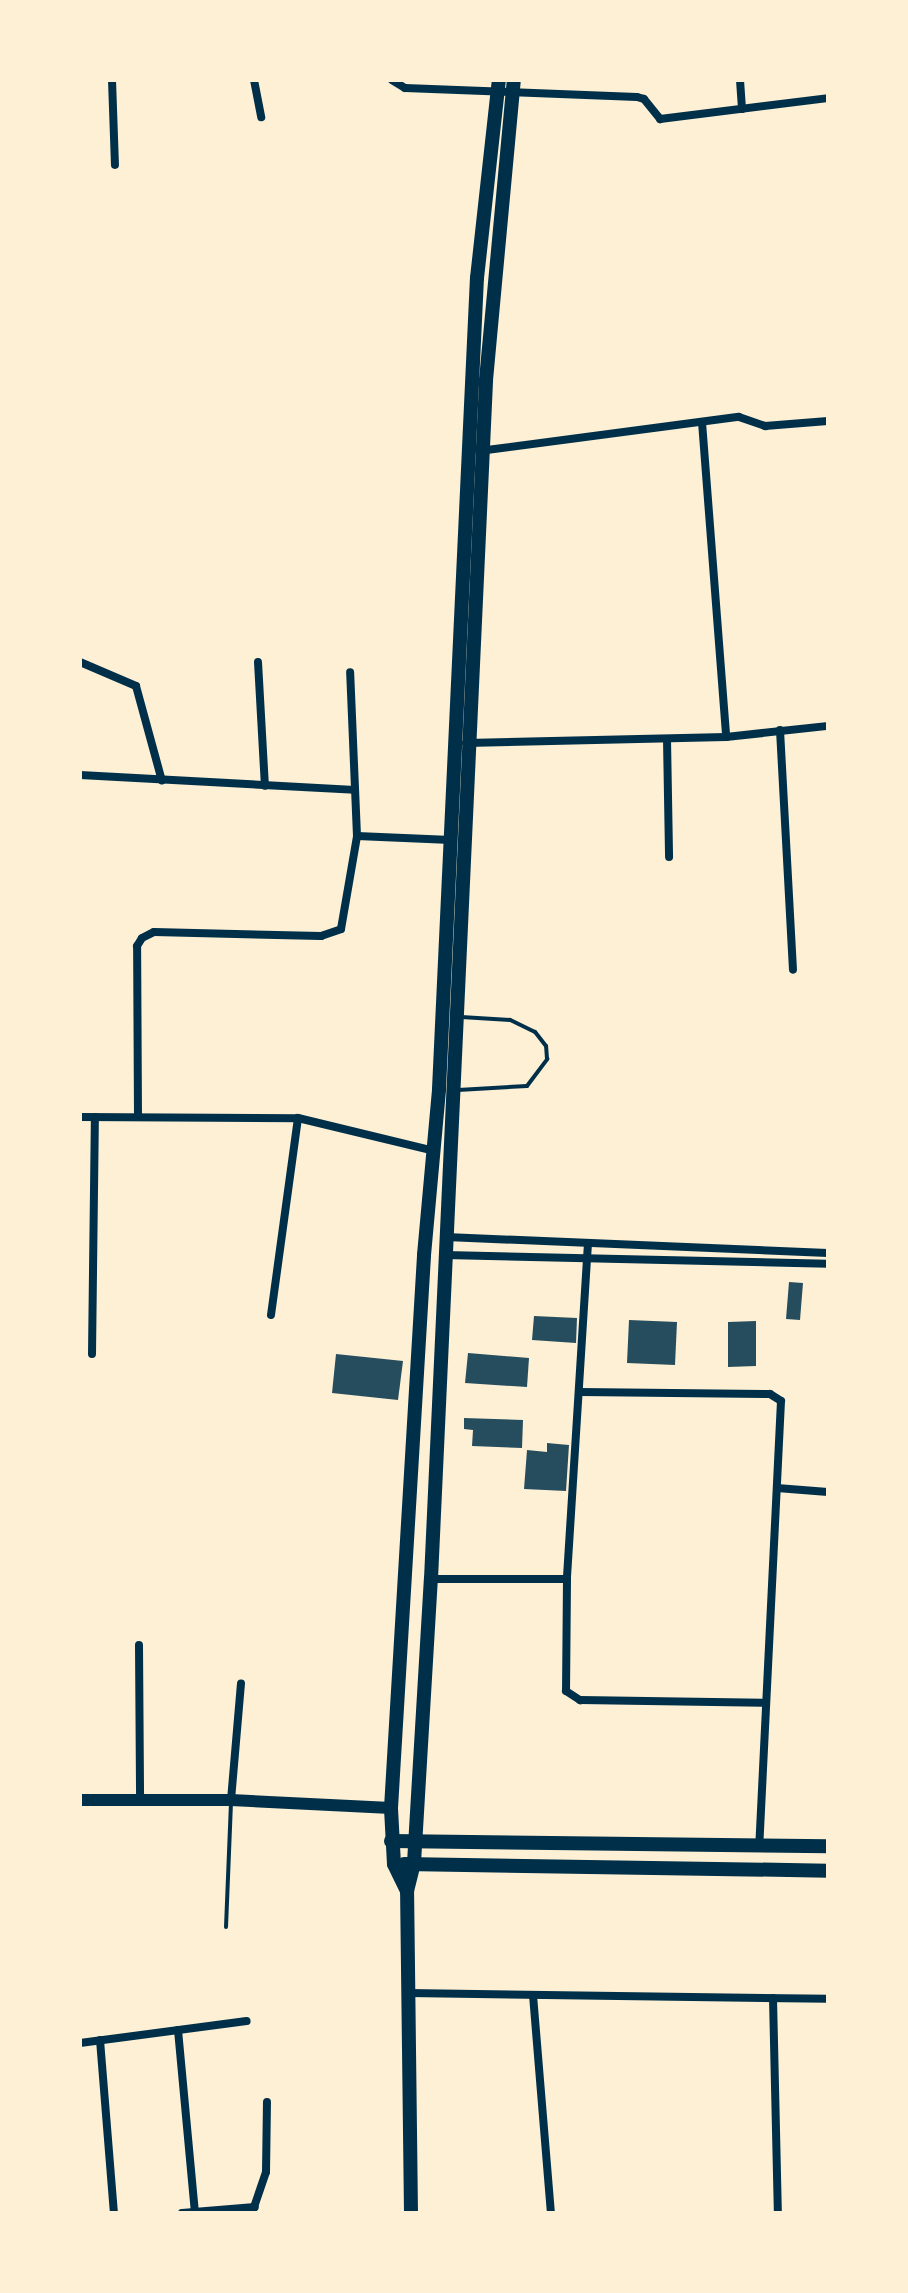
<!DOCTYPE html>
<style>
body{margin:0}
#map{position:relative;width:908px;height:2293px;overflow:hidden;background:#fdf0d5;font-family:Jost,sans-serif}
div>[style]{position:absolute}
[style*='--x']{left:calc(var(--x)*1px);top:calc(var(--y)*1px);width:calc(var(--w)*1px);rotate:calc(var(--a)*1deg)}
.building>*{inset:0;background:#264d5e}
.service>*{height:4px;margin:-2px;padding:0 2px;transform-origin:2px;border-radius:2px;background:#003049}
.minor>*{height:8px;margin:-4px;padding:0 4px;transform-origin:4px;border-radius:4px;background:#003049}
.secondary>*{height:12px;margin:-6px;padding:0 6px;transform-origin:6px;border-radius:6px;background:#003049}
.primary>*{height:14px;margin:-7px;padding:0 7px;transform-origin:7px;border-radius:7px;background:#003049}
span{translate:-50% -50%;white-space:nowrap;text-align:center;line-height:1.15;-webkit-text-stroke:6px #fdf0d5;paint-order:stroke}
.frame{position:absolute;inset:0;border:82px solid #fdf0d5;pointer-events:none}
</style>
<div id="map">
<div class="building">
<i style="clip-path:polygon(789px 1282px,803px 1283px,800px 1320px,786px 1319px)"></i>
<i style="clip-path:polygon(534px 1316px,577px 1318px,576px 1343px,532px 1340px)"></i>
<i style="clip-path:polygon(629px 1320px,677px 1322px,675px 1365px,627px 1363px)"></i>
<i style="clip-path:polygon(756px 1321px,756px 1366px,728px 1367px,728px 1322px)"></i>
<i style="clip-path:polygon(468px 1353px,529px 1358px,527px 1387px,465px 1383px)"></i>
<i style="clip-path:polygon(336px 1354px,403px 1361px,398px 1400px,332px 1393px)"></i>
<i style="clip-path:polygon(464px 1418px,523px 1420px,522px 1448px,472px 1446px,473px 1430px,464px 1429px)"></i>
<i style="clip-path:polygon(547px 1443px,569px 1445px,566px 1491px,524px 1489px,527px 1450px,547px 1452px)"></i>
</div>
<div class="service">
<i style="--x:458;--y:1090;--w:69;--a:-3.3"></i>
<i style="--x:527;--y:1086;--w:34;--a:-53"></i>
<i style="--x:547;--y:1059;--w:13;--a:-94"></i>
<i style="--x:546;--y:1046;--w:18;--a:-128"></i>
<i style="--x:535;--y:1032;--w:28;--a:-154"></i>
<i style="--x:510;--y:1020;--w:49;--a:-176.5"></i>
<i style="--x:226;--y:1927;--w:125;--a:-87.7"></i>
</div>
<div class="minor">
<i style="--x:112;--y:80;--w:85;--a:88"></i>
<i style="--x:254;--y:80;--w:38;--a:79"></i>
<i style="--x:392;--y:80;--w:15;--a:32"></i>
<i style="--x:405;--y:88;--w:232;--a:2.2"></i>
<i style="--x:637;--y:97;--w:7;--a:16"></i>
<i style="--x:644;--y:99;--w:26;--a:51"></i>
<i style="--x:660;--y:119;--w:169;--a:-7.1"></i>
<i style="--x:740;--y:80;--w:29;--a:86"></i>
<i style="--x:702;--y:422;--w:316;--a:85.6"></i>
<i style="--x:479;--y:451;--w:262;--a:-7.5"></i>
<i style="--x:739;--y:417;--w:28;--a:19"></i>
<i style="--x:765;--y:426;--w:63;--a:-4.5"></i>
<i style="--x:80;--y:662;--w:61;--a:23.2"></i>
<i style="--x:136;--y:686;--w:98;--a:74.7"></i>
<i style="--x:258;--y:662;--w:124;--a:86.8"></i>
<i style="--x:780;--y:730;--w:240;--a:86.9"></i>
<i style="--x:667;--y:739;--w:118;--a:89"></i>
<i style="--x:466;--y:743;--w:260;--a:-1.3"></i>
<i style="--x:726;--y:737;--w:103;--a:-6.2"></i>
<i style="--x:80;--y:775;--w:275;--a:3.1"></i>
<i style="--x:357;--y:836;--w:94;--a:2.4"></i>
<i style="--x:80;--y:1117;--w:218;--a:0.3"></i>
<i style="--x:298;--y:1118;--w:140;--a:13.6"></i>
<i style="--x:138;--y:1117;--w:171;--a:-90.3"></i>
<i style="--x:137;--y:946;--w:9;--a:-58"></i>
<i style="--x:142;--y:938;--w:13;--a:-27"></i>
<i style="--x:154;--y:932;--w:167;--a:1.4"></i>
<i style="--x:321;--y:936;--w:21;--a:-19"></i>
<i style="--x:341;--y:929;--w:94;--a:-80.2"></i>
<i style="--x:357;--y:836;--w:164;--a:-92.4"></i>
<i style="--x:446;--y:1237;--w:382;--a:2.4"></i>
<i style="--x:588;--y:1243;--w:337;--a:93.6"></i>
<i style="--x:567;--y:1579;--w:112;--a:90.5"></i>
<i style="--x:566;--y:1691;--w:17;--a:33"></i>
<i style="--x:580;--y:1700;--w:183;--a:0.9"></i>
<i style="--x:445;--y:1255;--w:383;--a:1.3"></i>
<i style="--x:271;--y:1315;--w:199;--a:-82.2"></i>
<i style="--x:92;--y:1354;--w:237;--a:-89.3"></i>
<i style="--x:580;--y:1392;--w:190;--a:0.6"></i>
<i style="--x:770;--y:1394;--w:13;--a:32"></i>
<i style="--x:781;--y:1401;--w:444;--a:92.8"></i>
<i style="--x:777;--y:1488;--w:51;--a:4.5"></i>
<i style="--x:431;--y:1579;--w:136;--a:0"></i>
<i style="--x:139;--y:1645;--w:153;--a:89.6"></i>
<i style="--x:231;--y:1800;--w:117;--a:-85.1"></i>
<i style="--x:408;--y:1993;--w:420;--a:0.8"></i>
<i style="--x:533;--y:1995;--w:219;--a:85.3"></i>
<i style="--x:773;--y:1998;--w:215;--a:88.7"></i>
<i style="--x:178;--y:2030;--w:183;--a:84.7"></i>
<i style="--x:100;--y:2040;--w:174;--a:85.4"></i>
<i style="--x:80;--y:2043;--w:168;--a:-7.5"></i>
<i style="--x:182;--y:2213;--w:73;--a:-4.7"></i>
<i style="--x:252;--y:2213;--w:43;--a:-71.1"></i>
<i style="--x:266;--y:2172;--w:70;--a:-89.2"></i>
</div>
<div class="secondary">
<i style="--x:80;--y:1800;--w:151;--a:0"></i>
<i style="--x:231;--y:1800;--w:160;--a:2.9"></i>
</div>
<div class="primary">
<i style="--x:391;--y:1841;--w:437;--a:0.7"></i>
<i style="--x:404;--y:1864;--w:424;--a:0.9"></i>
<i style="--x:407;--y:1891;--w:30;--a:-116"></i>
<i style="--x:394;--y:1864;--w:56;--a:-93.1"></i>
<i style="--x:391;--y:1808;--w:554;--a:-86.58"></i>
<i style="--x:424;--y:1255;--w:167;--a:-84.8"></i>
<i style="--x:439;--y:1089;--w:812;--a:-87.32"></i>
<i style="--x:477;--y:278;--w:199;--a:-83.7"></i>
<i style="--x:411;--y:2213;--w:322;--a:-90.7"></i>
<i style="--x:407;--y:1891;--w:29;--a:-76"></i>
<i style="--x:414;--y:1863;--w:285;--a:-86.6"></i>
<i style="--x:431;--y:1579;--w:1200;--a:-87.37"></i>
<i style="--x:486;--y:380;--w:301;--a:-84.7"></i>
</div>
<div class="frame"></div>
</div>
